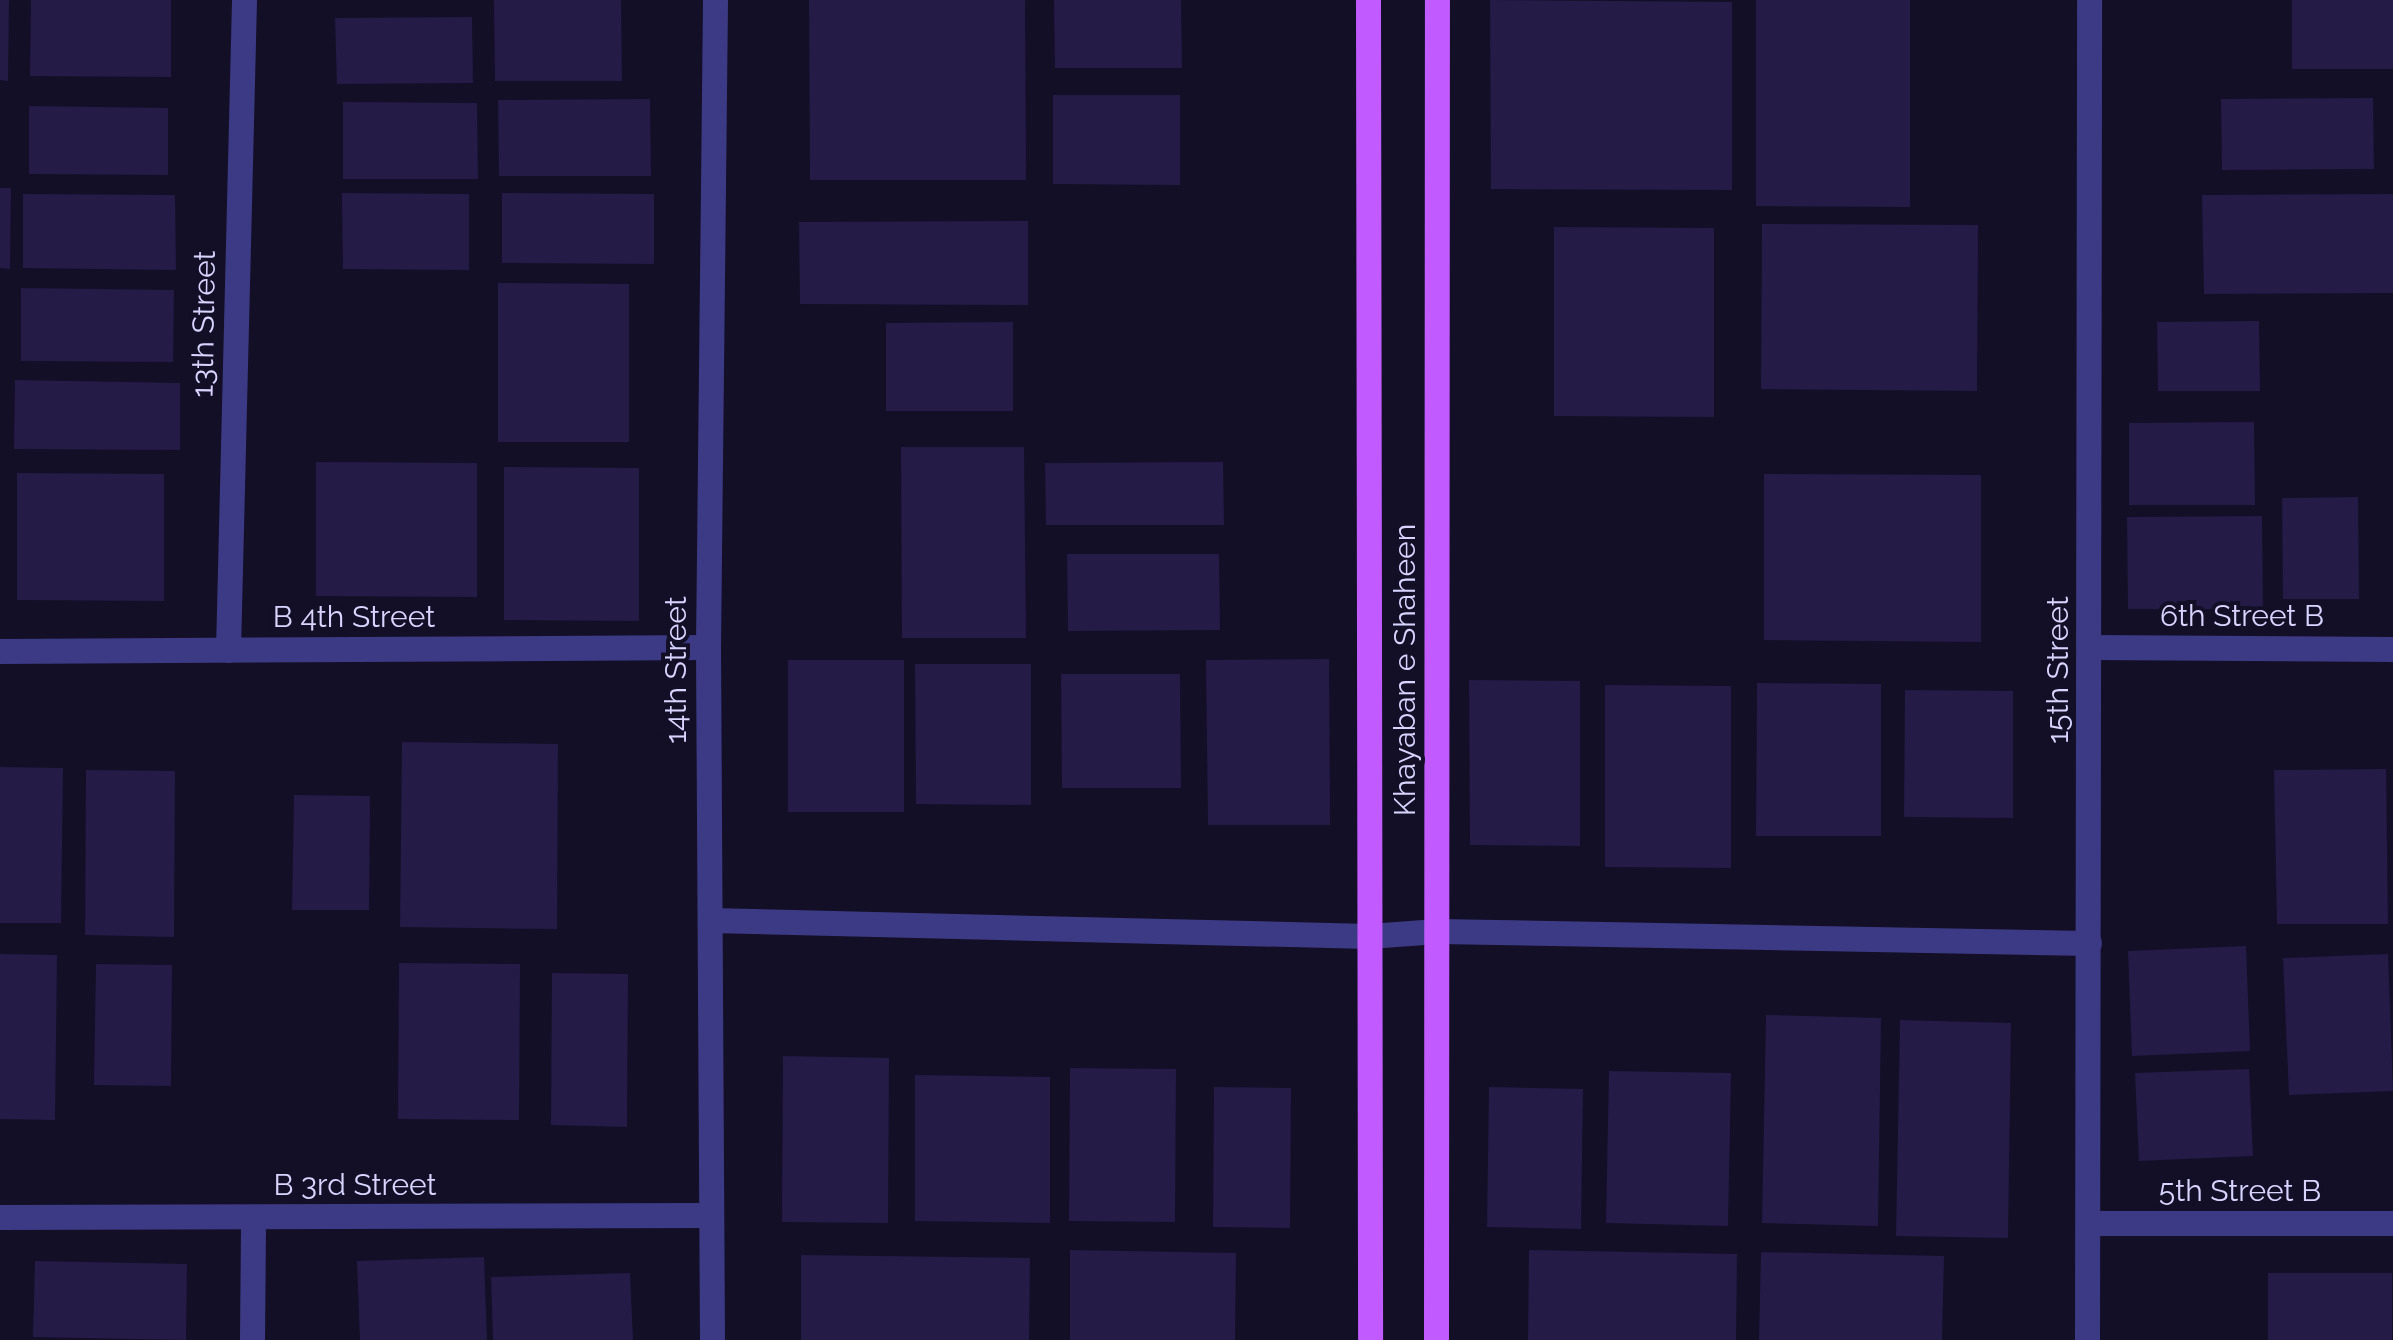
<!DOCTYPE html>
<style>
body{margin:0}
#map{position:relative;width:2393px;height:1340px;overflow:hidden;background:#130f26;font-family:Raleway,sans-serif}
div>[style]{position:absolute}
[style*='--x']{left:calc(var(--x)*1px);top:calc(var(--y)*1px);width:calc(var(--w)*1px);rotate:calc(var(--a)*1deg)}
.building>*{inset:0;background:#241b47}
.minor>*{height:25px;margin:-12.5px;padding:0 12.5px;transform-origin:12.5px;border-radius:12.5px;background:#3d3a85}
.major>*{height:25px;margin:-12.5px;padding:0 12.5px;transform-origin:12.5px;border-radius:12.5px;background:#c25bff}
span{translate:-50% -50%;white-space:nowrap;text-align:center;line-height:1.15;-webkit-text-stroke:8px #130f26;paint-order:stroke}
.street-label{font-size:30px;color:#d9d4ff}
</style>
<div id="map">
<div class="building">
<i style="clip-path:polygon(0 0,9px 0,8px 81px,0 80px)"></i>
<i style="clip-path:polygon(31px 0,171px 0,171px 77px,30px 76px)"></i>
<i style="clip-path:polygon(494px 0,621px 0,622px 81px,495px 81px)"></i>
<i style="clip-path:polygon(809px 0,1025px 0,1026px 180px,810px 180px)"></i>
<i style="clip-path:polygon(1054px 0,1181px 0,1182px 68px,1055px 68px)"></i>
<i style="clip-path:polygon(1490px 0,1732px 2px,1732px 190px,1491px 189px)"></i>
<i style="clip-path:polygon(1756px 0,1910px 0,1910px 207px,1756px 206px)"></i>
<i style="clip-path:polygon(2292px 0,2393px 0,2393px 69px,2292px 69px)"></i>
<i style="clip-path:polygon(472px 17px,473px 83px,337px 84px,335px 18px)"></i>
<i style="clip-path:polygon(1053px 95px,1180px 95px,1180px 185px,1053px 184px)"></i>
<i style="clip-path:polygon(2373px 98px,2374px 169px,2222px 170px,2221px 99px)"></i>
<i style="clip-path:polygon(650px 99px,651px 176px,499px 176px,498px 100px)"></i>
<i style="clip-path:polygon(343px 102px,477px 103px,478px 179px,343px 179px)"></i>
<i style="clip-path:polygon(29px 106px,168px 108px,168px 175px,29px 174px)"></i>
<i style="clip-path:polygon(0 188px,11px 188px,10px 269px,0 268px)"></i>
<i style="clip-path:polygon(342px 193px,469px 194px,469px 270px,343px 269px)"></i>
<i style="clip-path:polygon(502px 193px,654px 194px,654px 264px,502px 263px)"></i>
<i style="clip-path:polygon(23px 194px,175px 195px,176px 270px,23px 268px)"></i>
<i style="clip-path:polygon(2393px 194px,2393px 293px,2204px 294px,2202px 195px)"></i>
<i style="clip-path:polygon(1028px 221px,1028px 305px,800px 304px,799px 222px)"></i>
<i style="clip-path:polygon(1762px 224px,1978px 225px,1977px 391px,1761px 389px)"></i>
<i style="clip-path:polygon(1554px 227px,1714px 228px,1714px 417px,1554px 416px)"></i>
<i style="clip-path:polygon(498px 283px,629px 284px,629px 442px,498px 442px)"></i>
<i style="clip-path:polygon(21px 288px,174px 290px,173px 362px,21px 361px)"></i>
<i style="clip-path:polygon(2259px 321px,2260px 391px,2158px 391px,2157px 322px)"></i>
<i style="clip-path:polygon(1013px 322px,1013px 411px,886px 411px,886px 323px)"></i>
<i style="clip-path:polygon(15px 380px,180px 383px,180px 450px,14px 449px)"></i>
<i style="clip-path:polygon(2254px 422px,2255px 505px,2129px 505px,2129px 423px)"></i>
<i style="clip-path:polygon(901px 447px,1024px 447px,1026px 638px,902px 638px)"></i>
<i style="clip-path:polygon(316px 462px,477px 463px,477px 597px,316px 596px)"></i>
<i style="clip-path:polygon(1223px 462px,1224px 525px,1046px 525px,1045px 463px)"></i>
<i style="clip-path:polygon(504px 467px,639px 468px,639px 621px,504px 620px)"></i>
<i style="clip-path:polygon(17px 473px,164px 474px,164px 601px,17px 600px)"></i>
<i style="clip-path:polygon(1764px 474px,1981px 475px,1981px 642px,1764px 640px)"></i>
<i style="clip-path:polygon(2358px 497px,2359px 599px,2283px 599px,2282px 498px)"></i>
<i style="clip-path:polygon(2262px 516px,2263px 609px,2128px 609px,2127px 517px)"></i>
<i style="clip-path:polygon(1067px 554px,1219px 554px,1220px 630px,1068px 631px)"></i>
<i style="clip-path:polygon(1329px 659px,1330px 825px,1208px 825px,1206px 660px)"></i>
<i style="clip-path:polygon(788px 660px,904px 660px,904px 812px,788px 812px)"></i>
<i style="clip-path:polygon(915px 664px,1031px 664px,1031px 805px,916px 804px)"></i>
<i style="clip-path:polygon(1061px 674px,1180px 674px,1181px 788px,1062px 788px)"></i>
<i style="clip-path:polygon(1469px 680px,1580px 681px,1580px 846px,1470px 845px)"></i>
<i style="clip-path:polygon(1757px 683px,1881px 684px,1881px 836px,1756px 836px)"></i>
<i style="clip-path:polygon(1605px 685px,1731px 686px,1731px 868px,1605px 867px)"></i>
<i style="clip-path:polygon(1905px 690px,2013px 691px,2013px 818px,1904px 817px)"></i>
<i style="clip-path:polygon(402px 742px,558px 744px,557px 929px,400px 927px)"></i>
<i style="clip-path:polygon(0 767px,63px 768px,61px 923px,0 923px)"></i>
<i style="clip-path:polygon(2386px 769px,2388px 924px,2277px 924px,2274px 770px)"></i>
<i style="clip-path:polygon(86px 770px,175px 771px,174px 937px,85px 935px)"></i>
<i style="clip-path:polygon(294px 795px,370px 796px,369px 910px,292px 910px)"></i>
<i style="clip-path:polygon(2246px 946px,2250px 1051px,2132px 1056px,2128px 951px)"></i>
<i style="clip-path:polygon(0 954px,57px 955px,55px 1120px,0 1119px)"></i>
<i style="clip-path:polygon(2388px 954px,2393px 1091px,2289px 1095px,2283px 958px)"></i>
<i style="clip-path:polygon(399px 963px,520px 964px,519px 1120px,398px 1119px)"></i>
<i style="clip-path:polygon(96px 964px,172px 965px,171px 1086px,94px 1085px)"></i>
<i style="clip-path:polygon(552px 973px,628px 974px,627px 1127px,551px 1125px)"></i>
<i style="clip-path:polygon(1766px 1015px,1881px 1018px,1878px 1226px,1762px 1223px)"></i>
<i style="clip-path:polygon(1900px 1020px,2011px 1023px,2008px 1238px,1896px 1236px)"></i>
<i style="clip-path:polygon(783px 1056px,889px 1058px,888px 1223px,782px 1222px)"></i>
<i style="clip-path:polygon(1070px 1068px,1176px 1069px,1175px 1222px,1069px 1221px)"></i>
<i style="clip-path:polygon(2249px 1069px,2253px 1156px,2139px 1161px,2135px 1073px)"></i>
<i style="clip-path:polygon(1609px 1071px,1731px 1073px,1728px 1226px,1606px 1223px)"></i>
<i style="clip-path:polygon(915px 1075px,1050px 1077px,1050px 1223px,915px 1221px)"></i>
<i style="clip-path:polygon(1214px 1087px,1291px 1088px,1290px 1228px,1213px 1227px)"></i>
<i style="clip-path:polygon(1489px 1087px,1583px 1089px,1581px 1229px,1487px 1227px)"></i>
<i style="clip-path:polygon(1070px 1250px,1236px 1253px,1235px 1340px,1070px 1340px)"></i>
<i style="clip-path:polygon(1529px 1250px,1737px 1254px,1736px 1340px,1528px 1340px)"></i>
<i style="clip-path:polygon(1761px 1252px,1944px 1256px,1942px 1340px,1759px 1340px)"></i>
<i style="clip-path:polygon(801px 1255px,1030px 1258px,1029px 1340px,801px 1340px)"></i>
<i style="clip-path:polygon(484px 1257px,487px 1340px,360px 1340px,357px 1261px)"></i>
<i style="clip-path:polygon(35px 1261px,187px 1264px,186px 1340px,33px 1337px)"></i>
<i style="clip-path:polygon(630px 1273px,633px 1340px,493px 1340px,491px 1277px)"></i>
<i style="clip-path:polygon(2268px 1273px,2392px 1273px,2392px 1340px,2268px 1340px)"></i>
</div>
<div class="minor">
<i style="--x:2091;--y:647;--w:302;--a:0.4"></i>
<i style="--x:228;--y:650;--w:650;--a:-88.59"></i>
<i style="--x:0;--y:651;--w:708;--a:-0.32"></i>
<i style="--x:710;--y:920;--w:659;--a:1.39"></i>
<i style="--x:1369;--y:936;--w:68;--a:-4.2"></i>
<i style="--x:1437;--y:931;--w:652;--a:1.05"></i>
<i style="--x:0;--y:1217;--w:711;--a:-0.16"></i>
<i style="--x:2088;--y:1223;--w:305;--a:0"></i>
<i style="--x:252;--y:1340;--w:122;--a:-89.5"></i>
<i style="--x:712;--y:1340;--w:693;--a:-90.33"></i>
<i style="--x:708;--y:647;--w:647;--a:-89.38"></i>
<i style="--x:2087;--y:1340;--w:1340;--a:-89.91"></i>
</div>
<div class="major">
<i style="--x:1368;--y:0;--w:1340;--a:89.91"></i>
<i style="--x:1436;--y:1340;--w:1340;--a:-89.96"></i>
</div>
<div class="street-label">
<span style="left:204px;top:324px;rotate:-89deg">13th Street</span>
<span style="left:2242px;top:616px">6th Street B</span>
<span style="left:354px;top:617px">B 4th Street</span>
<span style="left:676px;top:670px;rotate:-90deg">14th Street</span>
<span style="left:1405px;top:670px;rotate:-90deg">Khayaban e Shaheen</span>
<span style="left:2058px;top:670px;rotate:-90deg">15th Street</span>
<span style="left:355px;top:1185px">B 3rd Street</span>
<span style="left:2240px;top:1191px">5th Street B</span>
</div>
</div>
